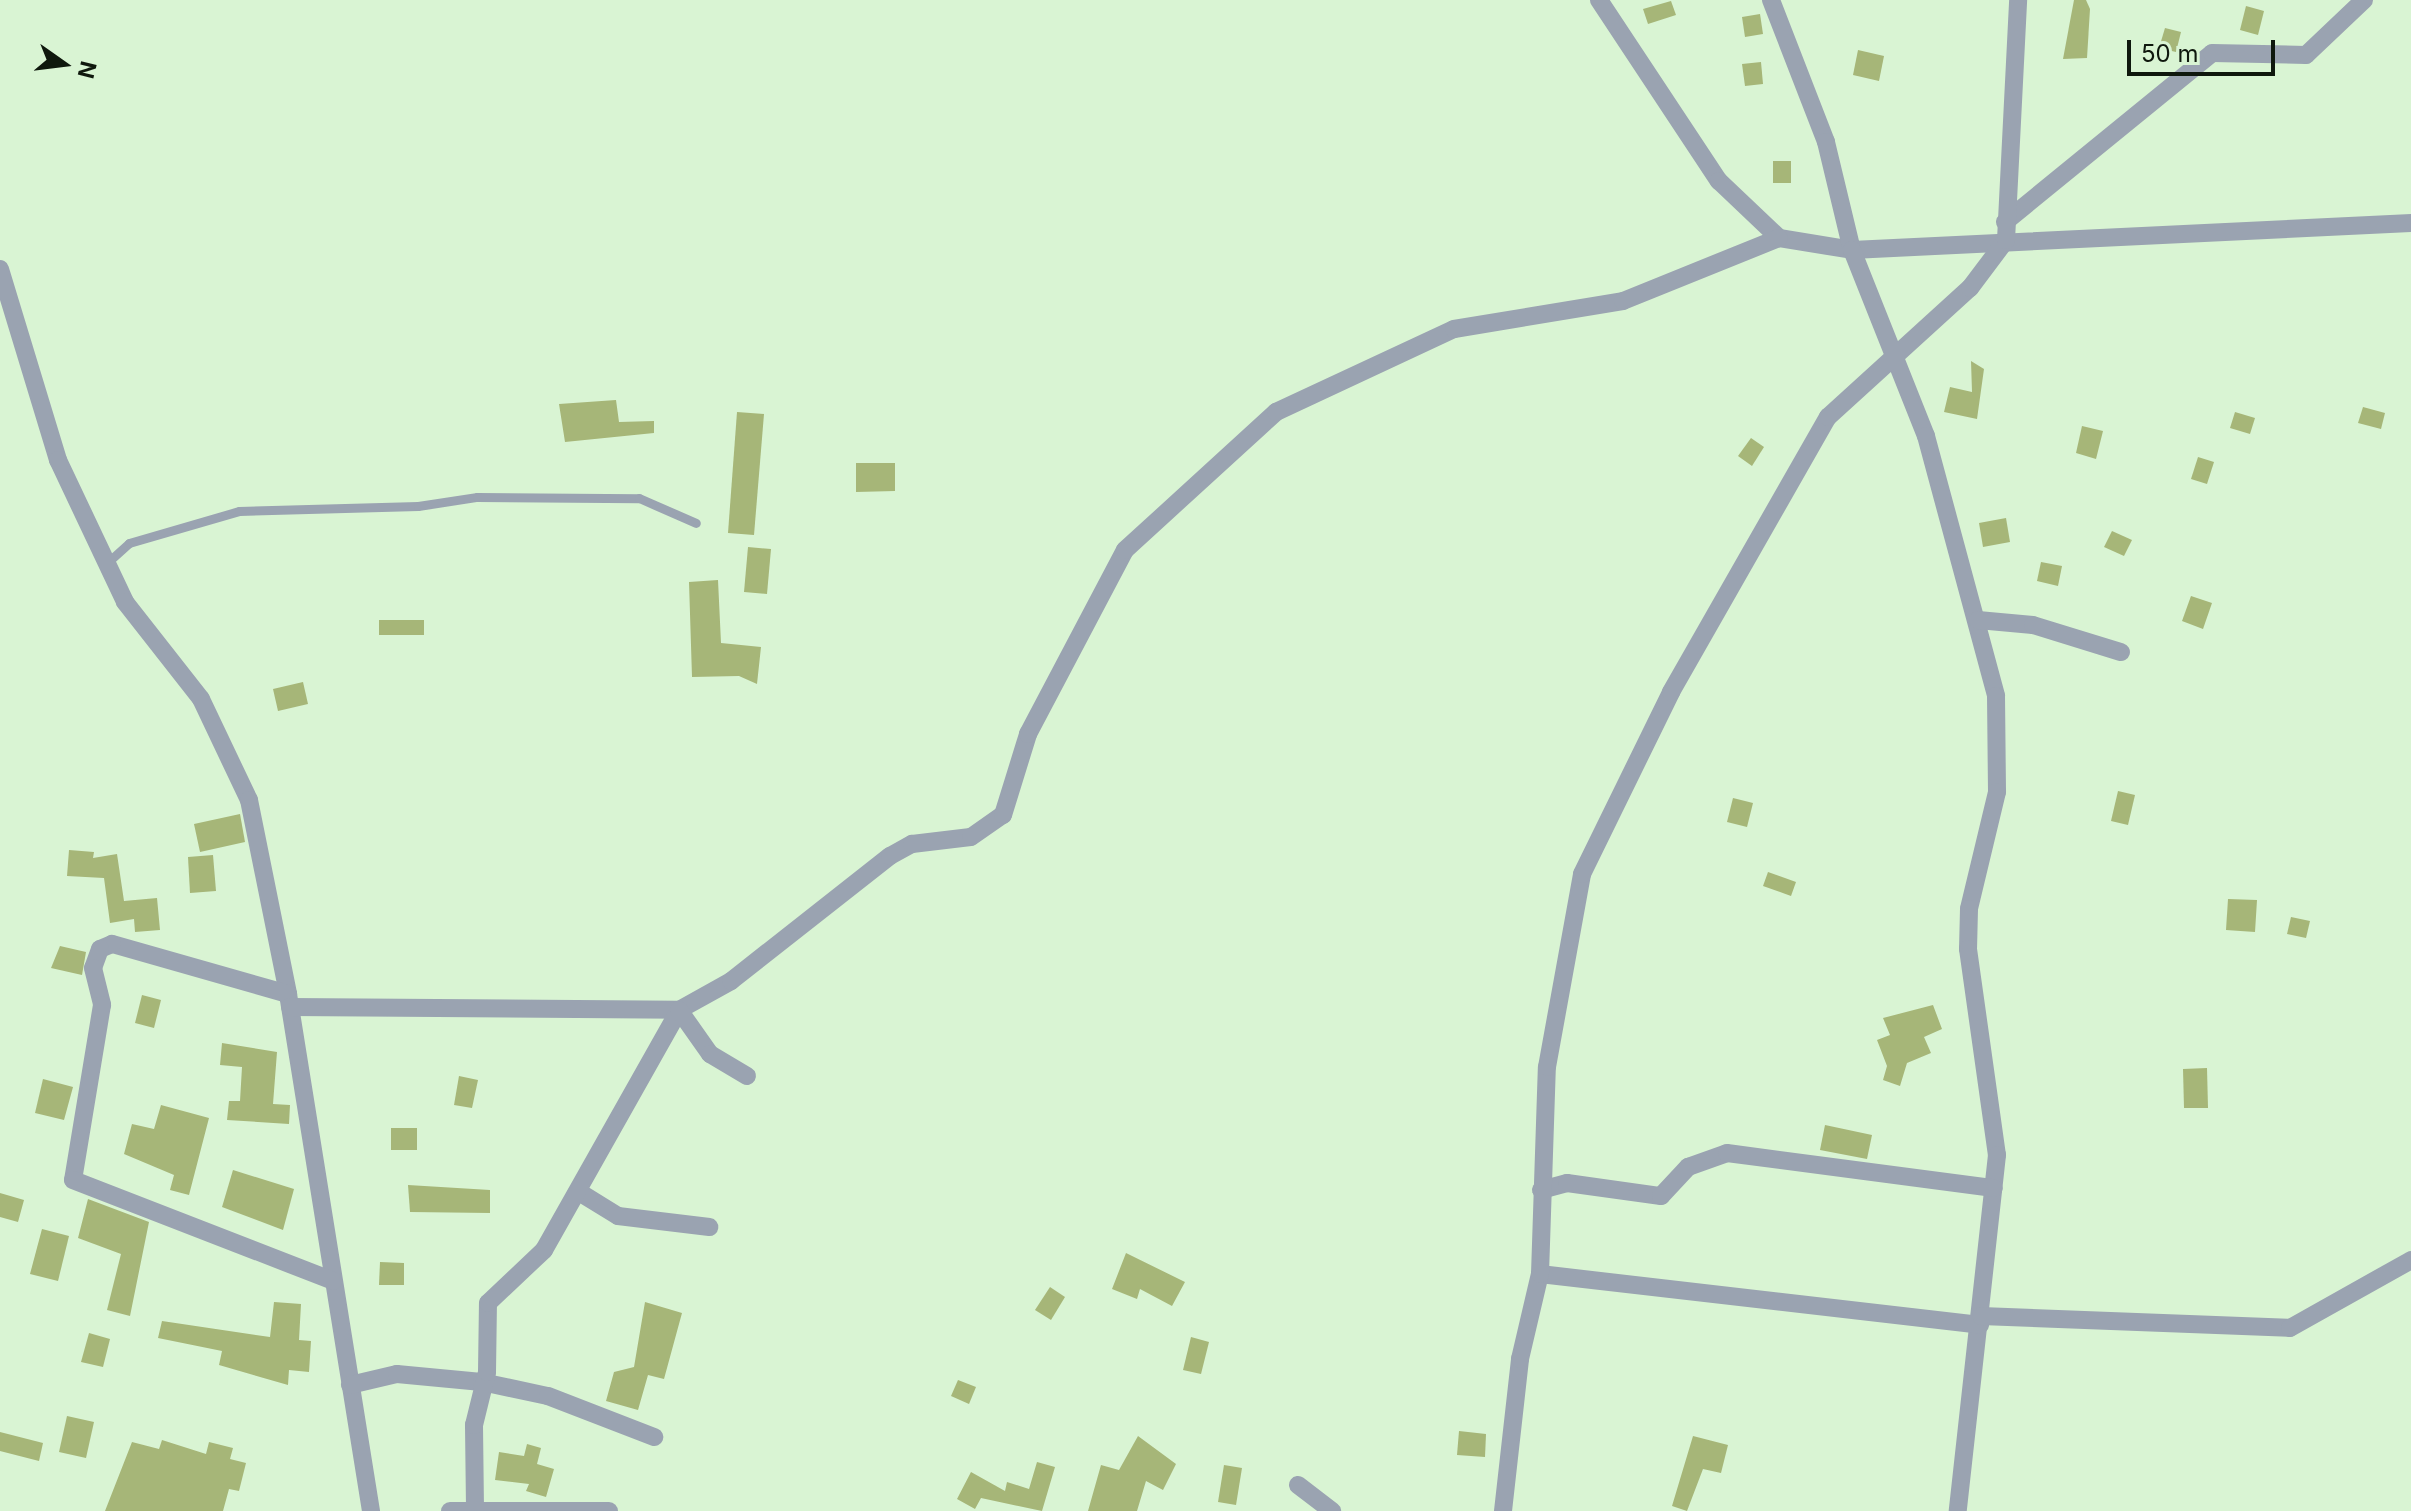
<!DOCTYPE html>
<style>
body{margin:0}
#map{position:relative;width:2411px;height:1511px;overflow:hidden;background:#d9f4d3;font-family:Inter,sans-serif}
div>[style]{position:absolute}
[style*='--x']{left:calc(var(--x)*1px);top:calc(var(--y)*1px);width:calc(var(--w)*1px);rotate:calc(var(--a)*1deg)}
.building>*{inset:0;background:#a6b678}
.service>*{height:9px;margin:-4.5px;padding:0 4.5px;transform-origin:4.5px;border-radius:4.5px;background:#9aa3b1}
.minor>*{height:18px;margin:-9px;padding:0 9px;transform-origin:9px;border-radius:9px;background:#9aa3b1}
span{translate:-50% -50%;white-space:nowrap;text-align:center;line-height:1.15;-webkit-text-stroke:6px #d9f4d3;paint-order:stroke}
.north{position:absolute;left:24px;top:24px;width:80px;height:80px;-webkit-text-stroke:6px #d9f4d3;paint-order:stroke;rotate:104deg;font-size:22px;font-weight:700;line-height:32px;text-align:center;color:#0f180d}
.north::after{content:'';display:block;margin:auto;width:28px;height:36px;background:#0f180d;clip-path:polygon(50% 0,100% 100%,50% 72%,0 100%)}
.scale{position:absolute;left:2127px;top:40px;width:148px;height:36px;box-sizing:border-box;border:4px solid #0f180d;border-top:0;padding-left:10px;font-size:24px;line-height:28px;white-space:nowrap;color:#0f180d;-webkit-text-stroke:6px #d9f4d3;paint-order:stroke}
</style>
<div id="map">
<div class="building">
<i style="clip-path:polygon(2074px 0,2086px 0,2090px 9px,2087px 58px,2063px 59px)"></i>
<i style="clip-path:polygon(1671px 1px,1676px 15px,1648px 24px,1643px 9px)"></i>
<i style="clip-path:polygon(2246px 6px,2264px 11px,2258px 35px,2240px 30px)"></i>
<i style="clip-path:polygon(1760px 14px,1763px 34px,1745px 37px,1742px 17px)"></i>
<i style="clip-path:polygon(2165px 28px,2181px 32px,2176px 52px,2159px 48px)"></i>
<i style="clip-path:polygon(1858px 50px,1884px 56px,1879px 81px,1853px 75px)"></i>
<i style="clip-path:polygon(1761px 62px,1763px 84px,1745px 86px,1742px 64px)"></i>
<i style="clip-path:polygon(1773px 161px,1791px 161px,1791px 183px,1773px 183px)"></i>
<i style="clip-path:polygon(1971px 361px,1984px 369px,1977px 419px,1944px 412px,1950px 387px,1972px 392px)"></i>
<i style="clip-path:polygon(616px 400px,619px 422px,654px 421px,654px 433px,565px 442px,559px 404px)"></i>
<i style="clip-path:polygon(2363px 407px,2385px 413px,2381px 429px,2358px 423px)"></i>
<i style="clip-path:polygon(737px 412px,764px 414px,754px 535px,728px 533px)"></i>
<i style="clip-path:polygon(2235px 412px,2255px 418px,2250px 434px,2230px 428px)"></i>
<i style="clip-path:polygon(2082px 426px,2103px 431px,2096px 459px,2076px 453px)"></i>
<i style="clip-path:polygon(1751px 438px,1764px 447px,1752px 466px,1738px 456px)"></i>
<i style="clip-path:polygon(2198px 457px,2214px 462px,2207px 484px,2191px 479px)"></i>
<i style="clip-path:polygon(856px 463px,895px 463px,895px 491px,856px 492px)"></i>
<i style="clip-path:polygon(2006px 518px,2010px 542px,1983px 547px,1979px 523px)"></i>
<i style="clip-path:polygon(2112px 531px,2132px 540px,2124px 556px,2104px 547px)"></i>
<i style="clip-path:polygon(748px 547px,771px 549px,767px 594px,744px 592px)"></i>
<i style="clip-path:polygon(2041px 562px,2062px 566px,2058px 586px,2037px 581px)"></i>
<i style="clip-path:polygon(718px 580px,721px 643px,761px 647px,757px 684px,739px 676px,692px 677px,689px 582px)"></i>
<i style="clip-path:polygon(2191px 596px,2212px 603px,2203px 629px,2182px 621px)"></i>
<i style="clip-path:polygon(379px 620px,424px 620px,424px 635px,379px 635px)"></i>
<i style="clip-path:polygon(303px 682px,308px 704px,278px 711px,273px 689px)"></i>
<i style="clip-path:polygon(2118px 791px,2135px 795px,2128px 825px,2111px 821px)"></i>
<i style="clip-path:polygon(1733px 798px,1753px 803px,1747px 827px,1727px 822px)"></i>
<i style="clip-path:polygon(240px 814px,245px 842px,200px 852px,194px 824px)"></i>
<i style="clip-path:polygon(69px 850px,94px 852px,93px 858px,117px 854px,124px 901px,157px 898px,160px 930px,135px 932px,134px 919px,110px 923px,104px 878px,67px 876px)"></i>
<i style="clip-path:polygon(213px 855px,216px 891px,190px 893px,188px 857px)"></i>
<i style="clip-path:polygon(1768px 872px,1796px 882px,1791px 896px,1763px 886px)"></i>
<i style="clip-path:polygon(2228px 899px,2257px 900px,2255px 932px,2226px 930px)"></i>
<i style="clip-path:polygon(2291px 917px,2310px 921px,2306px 938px,2287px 934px)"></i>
<i style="clip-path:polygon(60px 946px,86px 952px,82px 975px,51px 968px)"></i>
<i style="clip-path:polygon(142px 995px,161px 1000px,154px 1028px,135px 1023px)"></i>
<i style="clip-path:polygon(1933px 1005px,1942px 1029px,1924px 1037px,1931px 1053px,1907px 1063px,1900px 1086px,1883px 1080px,1887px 1066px,1877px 1040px,1890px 1035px,1883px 1018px)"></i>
<i style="clip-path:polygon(222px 1043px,277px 1052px,273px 1104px,290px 1105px,289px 1124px,227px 1120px,229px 1101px,240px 1101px,242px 1067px,220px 1065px)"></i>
<i style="clip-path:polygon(2207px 1068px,2208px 1108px,2184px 1108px,2183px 1069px)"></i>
<i style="clip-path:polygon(459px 1076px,478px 1080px,472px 1108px,454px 1105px)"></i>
<i style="clip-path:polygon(43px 1079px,73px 1087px,64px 1120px,35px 1113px)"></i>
<i style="clip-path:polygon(161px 1105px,209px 1118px,189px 1195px,170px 1190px,174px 1175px,124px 1154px,132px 1124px,154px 1129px)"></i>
<i style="clip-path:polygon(1825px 1125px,1872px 1135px,1867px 1159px,1820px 1150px)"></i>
<i style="clip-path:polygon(391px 1128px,417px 1128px,417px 1150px,391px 1150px)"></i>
<i style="clip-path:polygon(233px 1170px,294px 1189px,283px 1230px,222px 1207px)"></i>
<i style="clip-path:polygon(408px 1185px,490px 1190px,490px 1213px,410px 1212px)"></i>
<i style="clip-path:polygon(0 1193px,24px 1200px,18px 1222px,0 1217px)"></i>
<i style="clip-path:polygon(88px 1199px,149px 1222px,130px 1316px,107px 1310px,121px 1254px,78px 1238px)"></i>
<i style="clip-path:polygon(42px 1229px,69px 1236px,58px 1281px,30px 1274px)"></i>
<i style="clip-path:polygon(1126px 1253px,1185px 1282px,1172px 1306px,1140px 1289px,1137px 1299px,1112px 1289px)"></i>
<i style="clip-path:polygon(380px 1262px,404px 1263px,404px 1285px,379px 1285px)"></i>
<i style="clip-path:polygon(1050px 1287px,1065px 1297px,1051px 1320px,1035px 1310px)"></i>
<i style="clip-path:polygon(274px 1302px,301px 1304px,299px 1340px,311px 1341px,309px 1372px,289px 1370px,288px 1385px,219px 1365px,222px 1351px,158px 1338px,162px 1321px,270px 1337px)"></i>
<i style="clip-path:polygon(645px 1302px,682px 1313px,664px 1379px,648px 1375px,638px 1410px,606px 1401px,614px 1372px,634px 1367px)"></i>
<i style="clip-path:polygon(89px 1333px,110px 1339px,103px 1367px,81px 1362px)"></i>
<i style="clip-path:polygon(1191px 1337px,1209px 1342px,1201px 1374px,1183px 1370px)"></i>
<i style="clip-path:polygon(958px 1380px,976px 1387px,969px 1404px,951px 1396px)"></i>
<i style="clip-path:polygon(67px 1416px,94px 1422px,86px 1458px,59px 1452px)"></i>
<i style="clip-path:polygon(1459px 1431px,1486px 1434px,1485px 1457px,1457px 1455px)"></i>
<i style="clip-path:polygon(0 1432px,43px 1443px,39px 1461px,0 1451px)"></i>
<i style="clip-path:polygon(1138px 1436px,1176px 1464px,1163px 1490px,1146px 1481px,1137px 1511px,1088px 1511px,1101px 1465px,1119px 1470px)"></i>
<i style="clip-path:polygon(1693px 1436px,1728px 1445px,1721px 1473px,1703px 1469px,1687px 1511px,1672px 1506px)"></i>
<i style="clip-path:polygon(162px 1440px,206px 1454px,209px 1442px,233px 1448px,230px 1459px,246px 1463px,239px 1491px,229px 1489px,223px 1511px,105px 1511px,132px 1442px,159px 1449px)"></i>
<i style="clip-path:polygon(527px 1444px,541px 1448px,537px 1464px,554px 1469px,546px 1497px,526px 1491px,529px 1484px,495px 1480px,499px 1452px,524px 1456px)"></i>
<i style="clip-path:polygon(1037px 1462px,1055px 1467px,1042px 1511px,981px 1498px,975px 1509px,957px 1499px,971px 1472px,1005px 1491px,1007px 1482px,1029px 1489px)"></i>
<i style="clip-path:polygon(1224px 1465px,1242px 1468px,1236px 1505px,1218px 1502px)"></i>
</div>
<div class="service">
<i style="--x:108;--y:562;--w:28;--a:-42"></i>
<i style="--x:129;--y:543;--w:115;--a:-16.2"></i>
<i style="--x:239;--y:511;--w:179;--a:-1.6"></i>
<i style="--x:418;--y:506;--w:60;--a:-8.7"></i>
<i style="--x:477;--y:497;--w:162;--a:0.4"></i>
<i style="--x:639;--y:498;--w:62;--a:23.7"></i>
</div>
<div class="minor">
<i style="--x:1599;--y:0;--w:217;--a:56.5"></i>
<i style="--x:1719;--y:181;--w:83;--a:43.5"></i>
<i style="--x:1779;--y:238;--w:74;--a:9.3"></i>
<i style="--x:1852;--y:250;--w:560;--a:-2.77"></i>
<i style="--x:1771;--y:0;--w:152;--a:68.8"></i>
<i style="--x:1826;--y:142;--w:111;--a:76.5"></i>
<i style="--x:1852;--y:250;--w:200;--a:68.3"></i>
<i style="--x:1926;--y:436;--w:269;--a:74.9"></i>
<i style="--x:1996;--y:696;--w:96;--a:89.4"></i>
<i style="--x:1997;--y:792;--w:120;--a:103.5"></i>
<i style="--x:1969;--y:909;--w:40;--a:91.4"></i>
<i style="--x:1968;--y:949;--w:208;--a:82"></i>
<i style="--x:1997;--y:1155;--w:358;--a:96.3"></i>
<i style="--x:2005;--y:222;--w:267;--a:-39.2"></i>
<i style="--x:2212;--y:53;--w:94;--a:1.2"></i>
<i style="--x:2306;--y:55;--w:80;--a:-43.5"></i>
<i style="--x:0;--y:269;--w:200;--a:73.1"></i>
<i style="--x:58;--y:460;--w:157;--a:64.7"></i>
<i style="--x:125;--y:602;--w:123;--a:51.9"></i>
<i style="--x:201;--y:699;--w:112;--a:64.6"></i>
<i style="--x:249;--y:800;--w:198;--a:78.6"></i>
<i style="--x:288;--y:994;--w:524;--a:80.88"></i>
<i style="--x:1978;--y:620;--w:55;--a:5.2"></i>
<i style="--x:2033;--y:625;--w:92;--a:17.1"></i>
<i style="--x:288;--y:994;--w:183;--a:-164.1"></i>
<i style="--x:112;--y:944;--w:13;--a:157"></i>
<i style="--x:100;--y:949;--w:20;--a:110"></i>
<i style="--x:93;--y:968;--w:38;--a:76"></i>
<i style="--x:102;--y:1005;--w:177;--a:99.4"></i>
<i style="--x:73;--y:1180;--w:279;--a:21.2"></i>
<i style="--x:290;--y:1007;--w:389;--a:0.4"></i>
<i style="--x:679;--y:1010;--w:60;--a:-29.1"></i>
<i style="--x:731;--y:981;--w:202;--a:-38.2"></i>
<i style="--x:890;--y:856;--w:25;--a:-29"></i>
<i style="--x:912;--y:844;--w:59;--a:-6.8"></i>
<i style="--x:971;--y:837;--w:39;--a:-35"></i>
<i style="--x:1003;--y:815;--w:85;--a:-72.8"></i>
<i style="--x:1028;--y:734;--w:208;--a:-62.2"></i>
<i style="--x:1125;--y:550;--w:205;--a:-42.4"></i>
<i style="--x:1276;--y:412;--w:196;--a:-25"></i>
<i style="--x:1454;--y:329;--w:171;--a:-9.4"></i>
<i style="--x:1623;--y:301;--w:168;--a:-22"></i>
<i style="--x:1541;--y:1190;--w:27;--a:-15"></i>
<i style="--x:1567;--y:1183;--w:95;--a:7.9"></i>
<i style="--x:1661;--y:1196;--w:40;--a:-47"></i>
<i style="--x:1688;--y:1167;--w:41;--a:-19.7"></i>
<i style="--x:1727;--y:1153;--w:269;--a:7.5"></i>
<i style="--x:579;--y:1192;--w:46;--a:31.6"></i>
<i style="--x:618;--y:1216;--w:92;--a:6.9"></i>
<i style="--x:1540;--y:1274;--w:443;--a:6.6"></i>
<i style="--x:1981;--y:1316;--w:309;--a:2.2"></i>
<i style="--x:2290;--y:1328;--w:139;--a:-29.3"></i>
<i style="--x:350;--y:1385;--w:48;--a:-13.2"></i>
<i style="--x:397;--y:1374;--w:85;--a:5.4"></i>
<i style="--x:482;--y:1382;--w:67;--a:12"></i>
<i style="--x:548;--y:1396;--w:114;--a:21.1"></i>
<i style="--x:1298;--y:1485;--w:43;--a:37.4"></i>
<i style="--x:475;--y:1508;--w:83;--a:-90.7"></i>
<i style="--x:474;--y:1425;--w:55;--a:-76.2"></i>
<i style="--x:487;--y:1372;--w:69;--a:-89.2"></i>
<i style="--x:488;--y:1303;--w:77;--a:-43.4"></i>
<i style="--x:544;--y:1250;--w:275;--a:-60.6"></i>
<i style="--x:679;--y:1010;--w:54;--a:54.8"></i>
<i style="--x:710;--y:1054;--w:43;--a:30.7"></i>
<i style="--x:450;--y:1511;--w:159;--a:0"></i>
<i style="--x:1503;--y:1511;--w:153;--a:-83.6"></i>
<i style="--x:1520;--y:1359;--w:87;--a:-76.8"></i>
<i style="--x:1540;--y:1274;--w:207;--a:-88.1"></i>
<i style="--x:1547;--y:1067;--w:196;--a:-79.7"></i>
<i style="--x:1582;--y:874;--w:203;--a:-63.9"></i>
<i style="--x:1671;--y:692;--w:317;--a:-60.3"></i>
<i style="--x:1828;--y:417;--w:192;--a:-42.3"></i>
<i style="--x:1970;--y:288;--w:60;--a:-53.1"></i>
<i style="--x:2006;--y:240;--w:240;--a:-87.1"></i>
</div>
<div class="north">N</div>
<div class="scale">50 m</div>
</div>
